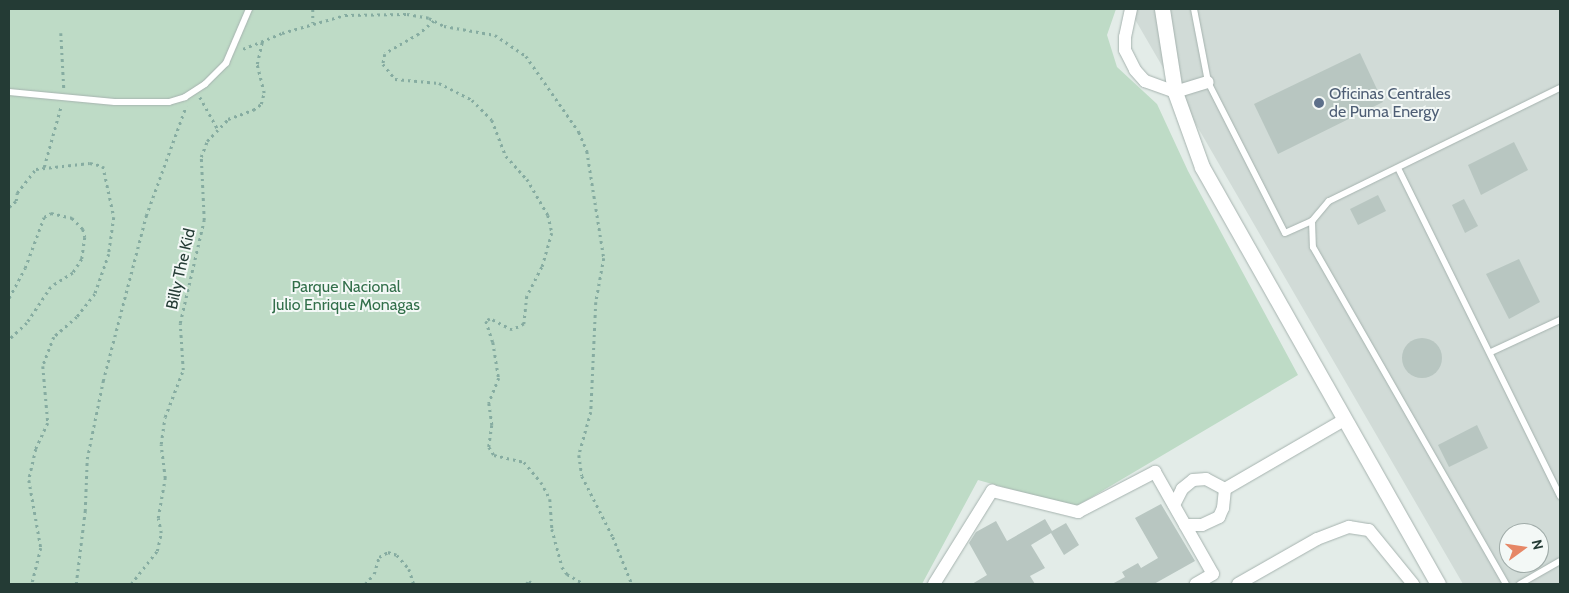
<!DOCTYPE html>
<style>
body{margin:0}
#map{position:relative;width:1569px;height:593px;overflow:hidden;background:#e3ece8;font-family:Cabin,sans-serif}
div>[style]{position:absolute}
[style*='--x']{left:calc(var(--x)*1px);top:calc(var(--y)*1px);width:calc(var(--w)*1px);rotate:calc(var(--a)*1deg)}
.built>*{inset:0;background:#d1dbd7}
.green>*{inset:0;background:#bedbc6}
.building>*{inset:0;background:#b8c6c1}
.round{border-radius:50%}
.path>*{height:2.5px;margin-top:-1.25px;transform-origin:0;background:repeating-linear-gradient(90deg,#86aca1 0 2.5px,transparent 0 6.5px)}
.roads{filter:drop-shadow(0 0 1px #a6b3af) drop-shadow(0 0 1px #a6b3af)}
.lane>*{height:6px;margin:-3px;padding:0 3px;transform-origin:3px;border-radius:3px;background:#fff}
.street>*{height:12px;margin:-6px;padding:0 6px;transform-origin:6px;border-radius:6px;background:#fff}
.secondary>*{height:15px;margin:-7.5px;padding:0 7.5px;transform-origin:7.5px;border-radius:7.5px;background:#fff}
.dots>*{width:14px;height:14px;translate:-50% -50%;box-sizing:border-box;border:2px solid #f3f8f6;border-radius:50%}
span{translate:-50% -50%;white-space:nowrap;text-align:center;line-height:1.15;-webkit-text-stroke:4px #f3f8f6;paint-order:stroke}
.service-label{font-size:16px;color:#4e5e75}
.left{translate:0 -50%;text-align:left}
.street-label{font-size:16px;color:#243b35}
.park-label{font-size:16px;color:#326f4a}
.frame{position:absolute;inset:0;border:10px solid #243b35;pointer-events:none}
.north{position:absolute;left:1499px;top:523px;width:50px;height:50px;box-sizing:border-box;background:#f3f8f6;border:1px solid #a0aca9;border-radius:50%;rotate:76deg;font-size:14px;font-weight:700;line-height:20px;text-align:center;color:#243b35}
.north::after{content:'';display:block;margin:auto;width:18px;height:22px;background:#e68766;clip-path:polygon(50% 0,100% 100%,50% 72%,0 100%)}
</style>
<div id="map">
<div class="built">
<i style="clip-path:polygon(evenodd,1129px 9px,1560px 9px,1560px 584px,1463px 584px,1129px 9px,1509px 533px,1539px 533px,1539px 563px,1509px 563px,1509px 533px)"></i>
</div>
<div class="green">
<i style="clip-path:polygon(9px 9px,1116px 9px,1107px 35px,1117px 67px,1157px 104px,1188px 171px,1298px 375px,1075px 507px,978px 480px,922px 584px,9px 584px)"></i>
</div>
<div class="building">
<i style="clip-path:polygon(1360px 53px,1383px 102px,1278px 154px,1254px 104px)"></i>
<i style="clip-path:polygon(1514px 142px,1528px 170px,1481px 195px,1468px 165px)"></i>
<i style="clip-path:polygon(1378px 195px,1386px 211px,1358px 225px,1350px 209px)"></i>
<i style="clip-path:polygon(1464px 199px,1478px 226px,1465px 233px,1452px 205px)"></i>
<i style="clip-path:polygon(1519px 259px,1540px 302px,1509px 319px,1486px 274px)"></i>
<i class="round" style="left:1402px;top:338px;width:40px;height:40px"></i>
<i style="clip-path:polygon(1477px 425px,1488px 448px,1449px 467px,1438px 445px)"></i>
<i style="clip-path:polygon(1161px 504px,1195px 561px,1154px 584px,1112px 584px,1125px 577px,1122px 572px,1138px 563px,1141px 568px,1158px 558px,1135px 518px)"></i>
<i style="clip-path:polygon(1045px 519px,1052px 531px,1066px 523px,1079px 545px,1064px 555px,1051px 533px,1031px 545px,1045px 568px,1030px 576px,1035px 584px,972px 584px,987px 575px,969px 543px,976px 532px,996px 521px,1007px 541px)"></i>
</div>
<div class="path">
<i style="--x:313;--y:9;--w:14;--a:90"></i>
<i style="--x:434;--y:21;--w:20;--a:139"></i>
<i style="--x:419;--y:34;--w:39;--a:150"></i>
<i style="--x:385;--y:54;--w:10;--a:101"></i>
<i style="--x:383;--y:64;--w:19;--a:51"></i>
<i style="--x:395;--y:79;--w:44;--a:5.2"></i>
<i style="--x:439;--y:83;--w:37;--a:27"></i>
<i style="--x:472;--y:100;--w:28;--a:45"></i>
<i style="--x:492;--y:120;--w:39;--a:69"></i>
<i style="--x:506;--y:156;--w:31;--a:48"></i>
<i style="--x:527;--y:179;--w:42;--a:59.7"></i>
<i style="--x:548;--y:215;--w:18;--a:77"></i>
<i style="--x:552;--y:233;--w:35;--a:106"></i>
<i style="--x:542;--y:267;--w:33;--a:117"></i>
<i style="--x:527;--y:296;--w:28;--a:96"></i>
<i style="--x:524;--y:324;--w:13;--a:153"></i>
<i style="--x:512;--y:330;--w:25;--a:-153"></i>
<i style="--x:490;--y:319;--w:4;--a:153"></i>
<i style="--x:486;--y:321;--w:22;--a:72"></i>
<i style="--x:493;--y:342;--w:36;--a:81"></i>
<i style="--x:499;--y:378;--w:27;--a:112"></i>
<i style="--x:489;--y:403;--w:22;--a:82"></i>
<i style="--x:492;--y:425;--w:22;--a:98"></i>
<i style="--x:489;--y:447;--w:9;--a:58"></i>
<i style="--x:494;--y:455;--w:31;--a:13"></i>
<i style="--x:524;--y:462;--w:26;--a:50"></i>
<i style="--x:541;--y:482;--w:19;--a:62"></i>
<i style="--x:550;--y:499;--w:30;--a:86"></i>
<i style="--x:552;--y:529;--w:39;--a:75"></i>
<i style="--x:562;--y:567;--w:9;--a:54"></i>
<i style="--x:567;--y:574;--w:20;--a:30"></i>
<i style="--x:61;--y:33;--w:56;--a:86.9"></i>
<i style="--x:243;--y:49;--w:42;--a:-22.3"></i>
<i style="--x:282;--y:33;--w:66;--a:-15.9"></i>
<i style="--x:345;--y:15;--w:62;--a:-0.9"></i>
<i style="--x:407;--y:14;--w:22;--a:10"></i>
<i style="--x:429;--y:18;--w:17;--a:28"></i>
<i style="--x:444;--y:26;--w:52;--a:10"></i>
<i style="--x:495;--y:35;--w:37;--a:34"></i>
<i style="--x:526;--y:56;--w:93;--a:55.1"></i>
<i style="--x:579;--y:132;--w:21;--a:67"></i>
<i style="--x:587;--y:151;--w:108;--a:81"></i>
<i style="--x:604;--y:258;--w:45;--a:100.3"></i>
<i style="--x:596;--y:302;--w:110;--a:92.6"></i>
<i style="--x:591;--y:412;--w:45;--a:105.6"></i>
<i style="--x:579;--y:455;--w:21;--a:82"></i>
<i style="--x:582;--y:476;--w:68;--a:63.1"></i>
<i style="--x:613;--y:537;--w:51;--a:68"></i>
<i style="--x:200;--y:97;--w:39;--a:61"></i>
<i style="--x:44;--y:167;--w:63;--a:-74.4"></i>
<i style="--x:9;--y:207;--w:9;--a:-41"></i>
<i style="--x:16;--y:201;--w:8;--a:-83"></i>
<i style="--x:17;--y:193;--w:31;--a:-52"></i>
<i style="--x:36;--y:169;--w:54;--a:-6.3"></i>
<i style="--x:90;--y:163;--w:13;--a:13"></i>
<i style="--x:103;--y:166;--w:52;--a:77.8"></i>
<i style="--x:114;--y:217;--w:37;--a:98"></i>
<i style="--x:109;--y:254;--w:42;--a:109.3"></i>
<i style="--x:95;--y:294;--w:29;--a:128"></i>
<i style="--x:77;--y:317;--w:30;--a:139"></i>
<i style="--x:54;--y:337;--w:31;--a:111"></i>
<i style="--x:43;--y:366;--w:57;--a:85"></i>
<i style="--x:48;--y:423;--w:29;--a:115"></i>
<i style="--x:36;--y:449;--w:32;--a:103"></i>
<i style="--x:29;--y:480;--w:69;--a:80"></i>
<i style="--x:41;--y:548;--w:37;--a:104"></i>
<i style="--x:9;--y:298;--w:34;--a:-62"></i>
<i style="--x:25;--y:268;--w:54;--a:-69.6"></i>
<i style="--x:44;--y:217;--w:8;--a:-30"></i>
<i style="--x:51;--y:213;--w:22;--a:13"></i>
<i style="--x:72;--y:218;--w:16;--a:45"></i>
<i style="--x:83;--y:229;--w:8;--a:76"></i>
<i style="--x:85;--y:237;--w:22;--a:98"></i>
<i style="--x:82;--y:259;--w:17;--a:123"></i>
<i style="--x:73;--y:273;--w:26;--a:148"></i>
<i style="--x:51;--y:287;--w:43;--a:123.7"></i>
<i style="--x:27;--y:323;--w:25;--a:137"></i>
<i style="--x:76;--y:584;--w:74;--a:-83"></i>
<i style="--x:85;--y:511;--w:52;--a:-87.8"></i>
<i style="--x:87;--y:459;--w:80;--a:-78.4"></i>
<i style="--x:103;--y:381;--w:171;--a:-75.4"></i>
<i style="--x:146;--y:216;--w:117;--a:-70"></i>
<i style="--x:131;--y:584;--w:42;--a:-51.8"></i>
<i style="--x:157;--y:551;--w:18;--a:-77"></i>
<i style="--x:161;--y:533;--w:15;--a:-101"></i>
<i style="--x:158;--y:518;--w:41;--a:-80.1"></i>
<i style="--x:165;--y:478;--w:34;--a:-97"></i>
<i style="--x:161;--y:444;--w:27;--a:-82"></i>
<i style="--x:165;--y:417;--w:50;--a:-69"></i>
<i style="--x:183;--y:370;--w:47;--a:-93.7"></i>
<i style="--x:180;--y:323;--w:106;--a:-76.9"></i>
<i style="--x:204;--y:220;--w:63;--a:-92.7"></i>
<i style="--x:201;--y:157;--w:17;--a:-69"></i>
<i style="--x:207;--y:141;--w:30;--a:-46"></i>
<i style="--x:228;--y:119;--w:27;--a:-20"></i>
<i style="--x:253;--y:110;--w:10;--a:-37"></i>
<i style="--x:261;--y:104;--w:11;--a:-75"></i>
<i style="--x:264;--y:93;--w:30;--a:-104"></i>
<i style="--x:257;--y:64;--w:23;--a:-77"></i>
<i style="--x:365;--y:584;--w:13;--a:-48"></i>
<i style="--x:374;--y:574;--w:18;--a:-74"></i>
<i style="--x:379;--y:557;--w:10;--a:-29"></i>
<i style="--x:388;--y:552;--w:9;--a:18"></i>
<i style="--x:397;--y:555;--w:18;--a:49"></i>
<i style="--x:409;--y:569;--w:16;--a:72"></i>
<i style="--x:526;--y:584;--w:4;--a:-45"></i>
<i style="--x:529;--y:581;--w:5;--a:37"></i>
</div>
<div class="roads">
<div class="lane">
<i style="--x:1194;--y:9;--w:74;--a:79.1"></i>
<i style="--x:1208;--y:82;--w:169;--a:63"></i>
<i style="--x:1285;--y:233;--w:30;--a:-24"></i>
<i style="--x:1312;--y:221;--w:26;--a:-50"></i>
<i style="--x:1329;--y:201;--w:257;--a:-26.1"></i>
<i style="--x:9;--y:92;--w:106;--a:5.4"></i>
<i style="--x:115;--y:102;--w:54;--a:0"></i>
<i style="--x:169;--y:102;--w:17;--a:-17"></i>
<i style="--x:185;--y:97;--w:24;--a:-33"></i>
<i style="--x:205;--y:84;--w:30;--a:-45"></i>
<i style="--x:226;--y:63;--w:59;--a:-66.9"></i>
<i style="--x:1398;--y:168;--w:366;--a:63.7"></i>
<i style="--x:1312;--y:221;--w:26;--a:88"></i>
<i style="--x:1313;--y:247;--w:388;--a:60.2"></i>
<i style="--x:1491;--y:352;--w:76;--a:-24.9"></i>
<i style="--x:1520;--y:584;--w:46;--a:-29.9"></i>
</div>
<div class="street">
<i style="--x:1131;--y:9;--w:29;--a:102"></i>
<i style="--x:1125;--y:37;--w:13;--a:90"></i>
<i style="--x:1125;--y:50;--w:22;--a:63"></i>
<i style="--x:1135;--y:70;--w:15;--a:48"></i>
<i style="--x:1145;--y:81;--w:32;--a:20"></i>
<i style="--x:1175;--y:92;--w:34;--a:-17"></i>
<i style="--x:1225;--y:489;--w:138;--a:-30.1"></i>
<i style="--x:1174;--y:505;--w:18;--a:-63"></i>
<i style="--x:1182;--y:489;--w:14;--a:-39"></i>
<i style="--x:1193;--y:480;--w:13;--a:-4"></i>
<i style="--x:1206;--y:479;--w:21;--a:28"></i>
<i style="--x:1185;--y:525;--w:17;--a:0"></i>
<i style="--x:1202;--y:525;--w:19;--a:-25"></i>
<i style="--x:1219;--y:517;--w:10;--a:-66"></i>
<i style="--x:1223;--y:508;--w:19;--a:-84"></i>
<i style="--x:934;--y:584;--w:110;--a:-58.1"></i>
<i style="--x:992;--y:491;--w:89;--a:13.7"></i>
<i style="--x:1078;--y:512;--w:87;--a:-27.5"></i>
<i style="--x:1155;--y:472;--w:117;--a:60.4"></i>
<i style="--x:1213;--y:574;--w:20;--a:150"></i>
<i style="--x:1238;--y:584;--w:91;--a:-29.7"></i>
<i style="--x:1317;--y:539;--w:34;--a:-21"></i>
<i style="--x:1349;--y:527;--w:20;--a:9"></i>
<i style="--x:1369;--y:530;--w:70;--a:50.8"></i>
</div>
<div class="secondary">
<i style="--x:1162;--y:9;--w:84;--a:81.1"></i>
<i style="--x:1175;--y:92;--w:80;--a:70.2"></i>
<i style="--x:1202;--y:167;--w:479;--a:60.5"></i>
</div>
</div>
<div class="dots">
<i style="left:1319px;top:103px;background:#5c6f8a"></i>
</div>
<div class="service-label">
<span class="left" style="left:1329px;top:103px">Oficinas Centrales<br>de Puma Energy</span>
</div>
<div class="street-label">
<span style="left:181px;top:269px;rotate:-77deg">Billy The Kid</span>
</div>
<div class="park-label">
<span style="left:346px;top:296px">Parque Nacional<br>Julio Enrique Monagas</span>
</div>
<div class="frame"></div>
<div class="north">N</div>
</div>
